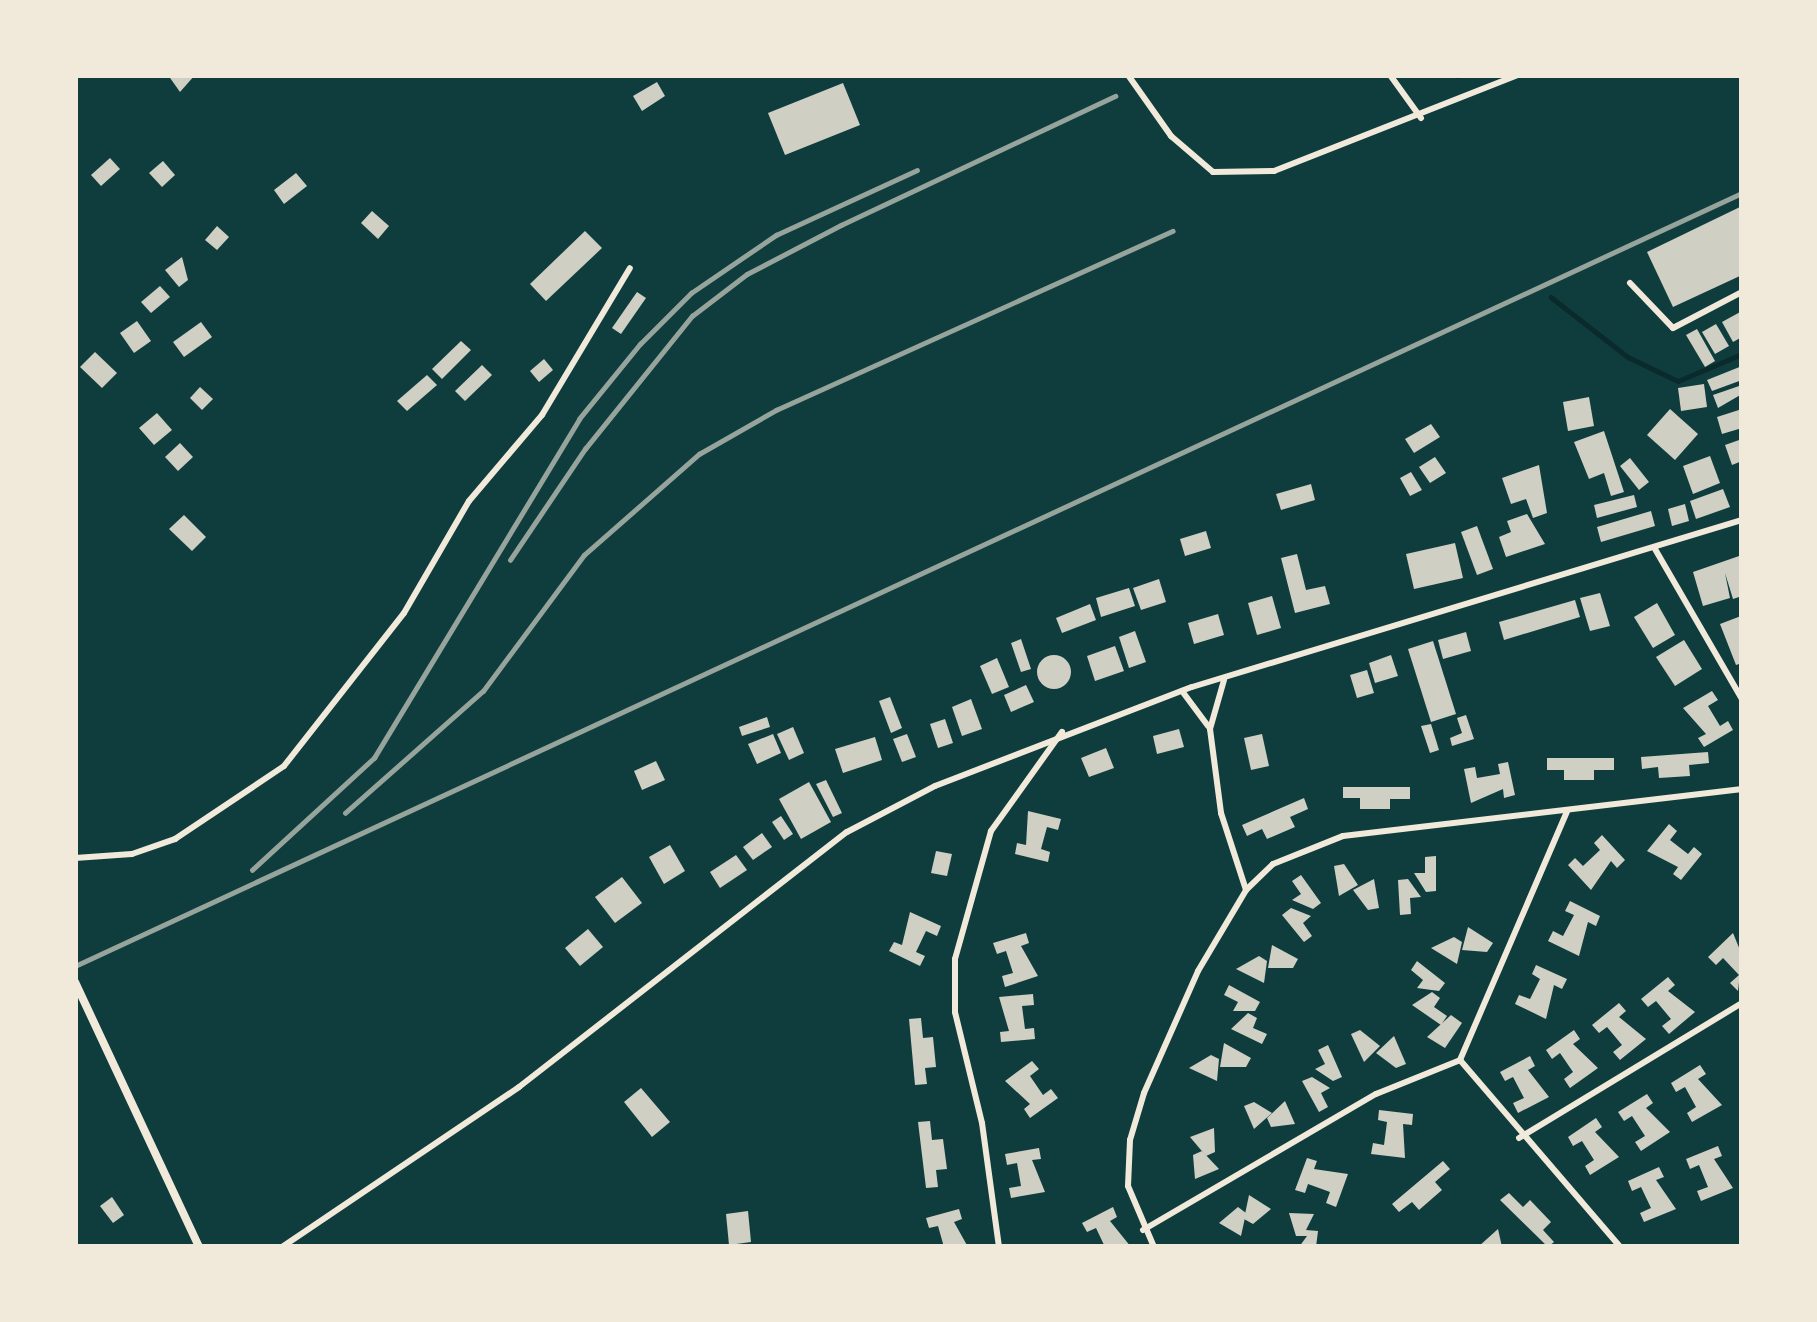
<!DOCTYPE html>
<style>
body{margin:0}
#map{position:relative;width:1817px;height:1322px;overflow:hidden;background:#0f3d3e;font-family:"PT Sans",sans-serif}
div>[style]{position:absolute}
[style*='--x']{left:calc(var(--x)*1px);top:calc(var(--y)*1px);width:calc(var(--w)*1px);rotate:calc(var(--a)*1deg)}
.stream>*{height:4.5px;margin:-2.25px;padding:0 2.25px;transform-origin:2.25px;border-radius:2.25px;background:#0a2a2b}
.building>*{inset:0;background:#cfcfc3}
.round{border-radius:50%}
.minor>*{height:6px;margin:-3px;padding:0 3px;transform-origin:3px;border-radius:3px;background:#f1e9da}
.tertiary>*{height:8px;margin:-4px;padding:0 4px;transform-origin:4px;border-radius:4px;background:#f1e9da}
.rail>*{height:4.5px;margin:-2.25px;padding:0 2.25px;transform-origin:2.25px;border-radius:2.25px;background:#97a49c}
span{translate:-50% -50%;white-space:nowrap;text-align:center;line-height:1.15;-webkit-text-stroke:12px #f1e9da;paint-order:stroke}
.frame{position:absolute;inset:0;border:78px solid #f1e9da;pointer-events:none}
</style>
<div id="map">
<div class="stream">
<i style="--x:1457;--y:75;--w:1;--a:45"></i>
<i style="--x:1551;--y:297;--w:98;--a:37.9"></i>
<i style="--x:1628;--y:357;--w:55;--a:25.6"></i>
<i style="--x:1678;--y:381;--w:69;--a:-22.9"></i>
</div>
<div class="building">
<i style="clip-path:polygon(168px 75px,195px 75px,180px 92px)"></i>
<i style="clip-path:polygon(657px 82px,665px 96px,642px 111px,633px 96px)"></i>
<i style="clip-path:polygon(843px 83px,860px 125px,785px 155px,768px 113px)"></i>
<i style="clip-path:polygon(110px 158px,120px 169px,101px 186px,91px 175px)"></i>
<i style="clip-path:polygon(163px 161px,175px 175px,162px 187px,149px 173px)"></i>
<i style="clip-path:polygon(296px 173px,307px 186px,284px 204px,274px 190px)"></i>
<i style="clip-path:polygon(1742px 206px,1742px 275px,1673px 307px,1647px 252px)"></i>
<i style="clip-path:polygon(372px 211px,389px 226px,378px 239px,361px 223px)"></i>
<i style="clip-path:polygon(217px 226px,229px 237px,217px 250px,205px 240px)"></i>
<i style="clip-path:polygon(585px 231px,602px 248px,546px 301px,530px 284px)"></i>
<i style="clip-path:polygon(182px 257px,188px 280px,179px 287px,165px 270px)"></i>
<i style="clip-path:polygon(160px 286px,170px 297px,151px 313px,141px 302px)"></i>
<i style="clip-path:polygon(637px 292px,646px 298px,621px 334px,612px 328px)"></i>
<i style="clip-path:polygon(1742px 311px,1742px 337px,1733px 342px,1722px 322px)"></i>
<i style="clip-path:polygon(137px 321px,151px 341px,134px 353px,120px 333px)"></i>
<i style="clip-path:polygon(201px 322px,212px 337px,184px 357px,173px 342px)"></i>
<i style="clip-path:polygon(1716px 324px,1729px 346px,1715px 354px,1702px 332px)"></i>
<i style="clip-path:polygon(1697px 329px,1715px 361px,1705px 367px,1686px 335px)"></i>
<i style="clip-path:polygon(461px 341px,471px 350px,442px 379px,432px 369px)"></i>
<i style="clip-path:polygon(95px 352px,117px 373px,102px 388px,80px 367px)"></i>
<i style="clip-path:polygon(544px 359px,553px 370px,539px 382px,530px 371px)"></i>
<i style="clip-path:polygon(482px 365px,492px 375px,465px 401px,455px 391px)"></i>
<i style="clip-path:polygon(1742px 366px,1742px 380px,1712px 391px,1707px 380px)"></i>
<i style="clip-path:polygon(427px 375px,437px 385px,407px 411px,397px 401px)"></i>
<i style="clip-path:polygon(1704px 384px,1707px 407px,1681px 411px,1678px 388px)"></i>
<i style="clip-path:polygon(1742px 385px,1742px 394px,1718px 408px,1713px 395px)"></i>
<i style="clip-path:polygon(200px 387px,213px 399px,202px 410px,190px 398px)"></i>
<i style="clip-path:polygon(1589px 397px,1594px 426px,1568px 431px,1563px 402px)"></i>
<i style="clip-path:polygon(1670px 409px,1698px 434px,1675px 460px,1647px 435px)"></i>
<i style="clip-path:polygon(1742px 409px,1742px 428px,1722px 434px,1717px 417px)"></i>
<i style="clip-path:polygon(157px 413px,172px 430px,154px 445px,139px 428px)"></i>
<i style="clip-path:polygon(1431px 424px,1440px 437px,1414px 453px,1405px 439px)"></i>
<i style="clip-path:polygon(1604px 431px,1624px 492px,1611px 496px,1604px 473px,1589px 479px,1574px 442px)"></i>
<i style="clip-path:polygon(1742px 439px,1742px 461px,1732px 465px,1725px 445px)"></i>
<i style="clip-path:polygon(180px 443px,193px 457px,178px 471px,165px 457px)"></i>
<i style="clip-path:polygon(1710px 456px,1720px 483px,1693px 494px,1683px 466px)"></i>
<i style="clip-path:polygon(1435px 457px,1446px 473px,1430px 483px,1419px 467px)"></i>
<i style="clip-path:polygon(1630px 458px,1649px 482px,1639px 490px,1620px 466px)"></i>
<i style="clip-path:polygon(1539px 465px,1547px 513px,1533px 518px,1526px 499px,1511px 504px,1502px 478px)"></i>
<i style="clip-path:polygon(1411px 472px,1422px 490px,1410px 496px,1400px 478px)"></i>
<i style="clip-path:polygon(1311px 484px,1315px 500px,1281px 510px,1276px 494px)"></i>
<i style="clip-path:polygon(1723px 489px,1730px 507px,1696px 519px,1690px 501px)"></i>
<i style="clip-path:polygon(1634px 495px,1637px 507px,1597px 518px,1594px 505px)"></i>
<i style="clip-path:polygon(1685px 504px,1689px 521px,1672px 526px,1668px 509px)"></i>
<i style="clip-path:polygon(1651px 511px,1655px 526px,1601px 542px,1597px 527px)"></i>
<i style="clip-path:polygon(1527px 514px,1545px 544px,1506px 557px,1499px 537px,1511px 532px,1507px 521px)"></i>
<i style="clip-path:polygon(184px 515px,206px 537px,192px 551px,169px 529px)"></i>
<i style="clip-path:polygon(1477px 526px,1493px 569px,1477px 575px,1461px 532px)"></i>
<i style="clip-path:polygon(1206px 531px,1211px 548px,1185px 556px,1180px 539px)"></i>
<i style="clip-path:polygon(1455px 543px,1463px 578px,1414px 589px,1406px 554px)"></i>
<i style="clip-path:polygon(1297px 554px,1306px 590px,1325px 586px,1330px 604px,1295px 613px,1281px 558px)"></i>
<i style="clip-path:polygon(1742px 555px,1742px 596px,1733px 599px,1725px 573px,1730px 598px,1703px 606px,1693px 572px)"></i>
<i style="clip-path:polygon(1159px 579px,1166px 602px,1141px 610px,1133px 588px)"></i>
<i style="clip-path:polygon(1129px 588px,1135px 606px,1101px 617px,1096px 598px)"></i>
<i style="clip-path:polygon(1600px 593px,1610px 626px,1590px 631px,1580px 598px)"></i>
<i style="clip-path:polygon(1272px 596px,1281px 628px,1257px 635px,1248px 603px)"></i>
<i style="clip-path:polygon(1575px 600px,1580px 617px,1504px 640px,1499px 622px)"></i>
<i style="clip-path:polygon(1657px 603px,1675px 635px,1653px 648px,1634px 617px)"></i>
<i style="clip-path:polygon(1090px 604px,1096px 620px,1062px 633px,1056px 618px)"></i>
<i style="clip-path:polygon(1218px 614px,1224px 635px,1194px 644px,1188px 623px)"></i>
<i style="clip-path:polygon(1741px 616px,1742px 663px,1736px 665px,1720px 624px)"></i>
<i style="clip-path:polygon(1135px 631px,1146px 662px,1129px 668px,1119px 637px)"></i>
<i style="clip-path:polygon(1466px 632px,1471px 651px,1443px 659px,1438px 640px)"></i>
<i style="clip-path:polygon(1021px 639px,1031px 669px,1021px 672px,1011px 643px)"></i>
<i style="clip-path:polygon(1684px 640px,1702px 669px,1675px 686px,1656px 657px)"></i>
<i style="clip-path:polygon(1433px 641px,1456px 714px,1431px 722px,1408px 649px)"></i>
<i style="clip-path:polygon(1115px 646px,1124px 671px,1095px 681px,1087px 656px)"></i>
<i class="round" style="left:1037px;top:655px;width:34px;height:34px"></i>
<i style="clip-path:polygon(1391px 655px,1398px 676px,1375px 683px,1369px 663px)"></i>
<i style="clip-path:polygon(997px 658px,1009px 687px,992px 694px,980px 666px)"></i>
<i style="clip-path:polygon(1367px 670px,1374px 693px,1357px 698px,1350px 675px)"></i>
<i style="clip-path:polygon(1026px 685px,1034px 702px,1011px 712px,1004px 695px)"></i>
<i style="clip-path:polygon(1712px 691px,1718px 700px,1708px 706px,1720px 726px,1728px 721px,1733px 730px,1704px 747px,1698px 738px,1706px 734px,1683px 708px)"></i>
<i style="clip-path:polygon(890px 697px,902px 728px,891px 733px,879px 701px)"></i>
<i style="clip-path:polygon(971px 699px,982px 729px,962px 736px,952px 707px)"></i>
<i style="clip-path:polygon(1466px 715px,1474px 739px,1452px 746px,1450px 738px,1462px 733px,1457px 718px)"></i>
<i style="clip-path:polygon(767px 717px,770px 727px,742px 736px,739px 727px)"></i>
<i style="clip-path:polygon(945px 719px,953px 743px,938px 748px,930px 724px)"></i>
<i style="clip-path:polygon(1431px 724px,1439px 750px,1430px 753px,1421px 726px)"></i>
<i style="clip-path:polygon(793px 727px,804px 753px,789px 760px,777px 734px)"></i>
<i style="clip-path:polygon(1179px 729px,1184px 747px,1157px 754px,1153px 736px)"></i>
<i style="clip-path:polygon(773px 734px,781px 753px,757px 764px,748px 744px)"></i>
<i style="clip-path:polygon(907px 734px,916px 757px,902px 762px,893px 739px)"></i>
<i style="clip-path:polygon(1262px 734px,1269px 766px,1251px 770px,1244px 738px)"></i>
<i style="clip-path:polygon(875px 737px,882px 760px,843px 773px,835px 749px)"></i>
<i style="clip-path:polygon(1106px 748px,1114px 768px,1089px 777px,1081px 758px)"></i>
<i style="clip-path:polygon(1708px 752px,1709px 763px,1689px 765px,1690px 776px,1659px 778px,1658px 767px,1642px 769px,1641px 757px)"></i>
<i style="clip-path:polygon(1547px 758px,1614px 758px,1614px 770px,1594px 770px,1594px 780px,1564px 780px,1564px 770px,1547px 770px)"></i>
<i style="clip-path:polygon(656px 761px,665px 780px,642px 790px,634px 771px)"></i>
<i style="clip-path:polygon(1508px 762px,1515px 795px,1504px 798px,1503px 789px,1471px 803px,1464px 769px,1475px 767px,1477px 778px,1500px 774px,1498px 764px)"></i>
<i style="clip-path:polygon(826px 780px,842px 813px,833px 817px,816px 784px)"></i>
<i style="clip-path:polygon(809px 782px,831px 822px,801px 839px,779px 799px)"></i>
<i style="clip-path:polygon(1343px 787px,1410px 787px,1410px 799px,1390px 799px,1390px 809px,1360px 809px,1360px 798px,1343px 798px)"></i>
<i style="clip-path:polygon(1304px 798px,1308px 809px,1290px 817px,1295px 827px,1267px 839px,1262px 829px,1247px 836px,1242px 825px)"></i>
<i style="clip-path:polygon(1028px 811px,1061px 819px,1058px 830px,1047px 827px,1041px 849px,1050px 852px,1048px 862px,1015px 854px,1017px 843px,1026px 845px)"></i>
<i style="clip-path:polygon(781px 816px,793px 834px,784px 840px,772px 822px)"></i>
<i style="clip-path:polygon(1669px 824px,1677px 831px,1670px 840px,1688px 854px,1694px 847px,1702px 854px,1681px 880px,1673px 874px,1678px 867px,1647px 851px)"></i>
<i style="clip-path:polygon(762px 833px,772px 847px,753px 860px,743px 847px)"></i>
<i style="clip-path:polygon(1602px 835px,1625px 860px,1617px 868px,1611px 861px,1591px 890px,1568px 865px,1575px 858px,1583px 866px,1600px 850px,1594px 843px)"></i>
<i style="clip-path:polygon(670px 845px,685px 871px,664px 884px,649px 857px)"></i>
<i style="clip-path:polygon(936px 851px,952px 854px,947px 876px,931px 873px)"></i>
<i style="clip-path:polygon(736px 855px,747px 870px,720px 888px,710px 872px)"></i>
<i style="clip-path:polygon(1436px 856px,1436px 891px,1426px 892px,1414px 873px,1425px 873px,1425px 857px)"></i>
<i style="clip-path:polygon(1344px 864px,1358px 885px,1339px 896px,1334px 866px)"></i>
<i style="clip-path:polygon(1301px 875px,1321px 903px,1313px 909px,1292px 900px,1301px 894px,1292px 881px)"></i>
<i style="clip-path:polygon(622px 877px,642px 903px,615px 923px,595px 897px)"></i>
<i style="clip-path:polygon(1374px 879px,1379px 908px,1368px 910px,1353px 890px)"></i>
<i style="clip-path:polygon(1408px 879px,1421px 897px,1410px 898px,1411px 914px,1400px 915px,1398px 880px)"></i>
<i style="clip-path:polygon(1570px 901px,1600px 916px,1596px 926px,1588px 922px,1579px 956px,1548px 941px,1553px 931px,1563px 936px,1574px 915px,1565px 911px)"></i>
<i style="clip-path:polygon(1291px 908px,1311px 916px,1303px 923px,1312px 936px,1304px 942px,1282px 915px)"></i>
<i style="clip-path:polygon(910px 912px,941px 926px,937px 936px,926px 931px,916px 952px,925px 956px,920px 966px,889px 951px,894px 942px,902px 945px)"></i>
<i style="clip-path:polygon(1468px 927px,1493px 943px,1487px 952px,1462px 950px)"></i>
<i style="clip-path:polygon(588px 929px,603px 947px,580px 966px,565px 948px)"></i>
<i style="clip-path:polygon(1026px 933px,1029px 943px,1021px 946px,1038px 976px,1005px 987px,1002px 976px,1013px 973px,1006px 951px,997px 954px,993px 943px)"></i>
<i style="clip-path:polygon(1733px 933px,1742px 955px,1738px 991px,1730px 983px,1739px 975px,1723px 958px,1716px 965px,1708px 957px)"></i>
<i style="clip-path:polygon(1454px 937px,1462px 942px,1457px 964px,1431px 948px)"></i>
<i style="clip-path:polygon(1272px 945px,1298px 959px,1293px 968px,1268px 968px)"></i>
<i style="clip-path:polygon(1259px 956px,1267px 961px,1264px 983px,1236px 969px)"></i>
<i style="clip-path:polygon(1417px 961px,1445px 983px,1439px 991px,1417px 988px,1423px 980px,1411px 970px)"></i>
<i style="clip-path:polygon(1536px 965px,1567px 979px,1562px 989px,1554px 985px,1546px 1019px,1515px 1004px,1519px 995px,1530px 999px,1540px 979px,1532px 974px)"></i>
<i style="clip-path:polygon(1668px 977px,1675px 985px,1668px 991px,1695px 1012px,1669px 1034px,1662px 1026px,1671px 1019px,1656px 1001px,1648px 1007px,1641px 999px)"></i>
<i style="clip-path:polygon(1229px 985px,1260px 1002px,1255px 1011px,1233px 1011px,1238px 1002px,1224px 995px)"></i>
<i style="clip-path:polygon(1432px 992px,1440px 998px,1434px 1007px,1447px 1016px,1441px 1025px,1412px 1005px)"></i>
<i style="clip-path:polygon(1033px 994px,1034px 1005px,1022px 1006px,1025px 1029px,1034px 1028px,1035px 1039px,1001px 1042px,1000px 1032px,1009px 1031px,999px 997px)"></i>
<i style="clip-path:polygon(1619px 1003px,1626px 1011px,1619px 1017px,1646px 1039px,1620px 1060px,1613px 1052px,1622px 1045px,1607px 1027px,1599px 1033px,1592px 1025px)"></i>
<i style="clip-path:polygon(1248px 1013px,1257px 1018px,1253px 1028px,1267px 1034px,1262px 1044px,1231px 1029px)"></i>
<i style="clip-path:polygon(1451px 1015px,1462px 1023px,1445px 1048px,1427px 1037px)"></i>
<i style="clip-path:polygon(921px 1018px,923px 1038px,933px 1037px,936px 1067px,925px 1068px,927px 1084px,915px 1085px,909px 1019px)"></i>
<i style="clip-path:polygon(1360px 1030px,1380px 1046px,1364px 1062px,1351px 1034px)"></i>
<i style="clip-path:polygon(1574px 1030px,1580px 1039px,1573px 1044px,1598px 1068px,1570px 1088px,1564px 1079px,1573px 1072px,1560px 1053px,1552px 1059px,1546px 1050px)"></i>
<i style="clip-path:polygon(1394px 1036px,1406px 1064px,1396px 1068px,1376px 1053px)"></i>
<i style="clip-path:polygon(1224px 1043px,1251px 1058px,1246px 1067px,1220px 1067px)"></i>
<i style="clip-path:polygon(1328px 1045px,1342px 1077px,1333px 1081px,1315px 1069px,1325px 1064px,1318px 1050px)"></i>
<i style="clip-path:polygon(1211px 1055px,1219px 1059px,1217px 1081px,1189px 1068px)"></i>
<i style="clip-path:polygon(1530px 1056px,1535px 1066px,1528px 1070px,1549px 1097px,1518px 1113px,1513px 1103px,1524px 1098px,1513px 1077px,1505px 1081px,1500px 1072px)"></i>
<i style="clip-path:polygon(1032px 1061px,1039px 1069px,1030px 1076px,1043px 1095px,1051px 1089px,1058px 1098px,1030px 1118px,1024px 1109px,1030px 1104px,1005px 1081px)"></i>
<i style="clip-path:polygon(1700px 1065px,1706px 1074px,1698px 1079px,1722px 1105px,1692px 1122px,1687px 1113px,1696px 1107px,1685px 1087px,1676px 1092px,1671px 1083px)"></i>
<i style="clip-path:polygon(1312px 1077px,1330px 1088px,1321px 1093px,1328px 1107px,1319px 1112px,1302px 1081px)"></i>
<i style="clip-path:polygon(641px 1088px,670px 1122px,652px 1137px,624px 1102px)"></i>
<i style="clip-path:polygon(1647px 1094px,1653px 1103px,1646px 1108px,1670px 1132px,1641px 1151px,1635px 1142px,1645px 1136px,1632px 1116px,1624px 1121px,1618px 1112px)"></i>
<i style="clip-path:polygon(1285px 1101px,1295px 1124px,1271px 1127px,1267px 1118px)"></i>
<i style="clip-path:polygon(1254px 1102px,1272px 1113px,1254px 1129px,1244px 1106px)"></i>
<i style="clip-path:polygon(1379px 1110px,1413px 1114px,1412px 1125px,1403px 1124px,1405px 1158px,1371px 1154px,1373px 1143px,1384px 1145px,1387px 1122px,1378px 1120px)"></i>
<i style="clip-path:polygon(1596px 1118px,1602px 1127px,1595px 1132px,1619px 1157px,1590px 1175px,1585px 1166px,1594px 1160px,1582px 1141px,1573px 1146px,1568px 1137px)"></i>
<i style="clip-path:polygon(930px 1121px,932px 1140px,943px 1139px,947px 1169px,936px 1170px,938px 1187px,926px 1188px,918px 1122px)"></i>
<i style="clip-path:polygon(1214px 1128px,1215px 1152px,1206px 1156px,1190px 1137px)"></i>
<i style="clip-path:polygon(1718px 1146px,1722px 1156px,1714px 1159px,1733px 1188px,1701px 1201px,1697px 1191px,1708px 1187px,1699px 1165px,1690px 1169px,1686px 1159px)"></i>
<i style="clip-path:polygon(1039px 1148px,1041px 1159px,1032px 1160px,1045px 1192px,1011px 1198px,1009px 1188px,1021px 1186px,1017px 1163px,1007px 1165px,1005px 1154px)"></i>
<i style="clip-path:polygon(1202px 1151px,1219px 1169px,1195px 1179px,1193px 1155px)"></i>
<i style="clip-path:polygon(1307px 1158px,1317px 1161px,1314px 1169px,1348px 1174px,1336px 1207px,1326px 1203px,1330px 1192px,1308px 1184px,1305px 1193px,1295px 1190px)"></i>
<i style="clip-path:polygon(1443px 1161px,1450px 1169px,1435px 1182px,1442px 1190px,1419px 1210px,1412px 1202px,1399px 1212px,1392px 1204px)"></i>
<i style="clip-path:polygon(1659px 1167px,1664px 1177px,1656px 1180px,1676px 1209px,1644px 1222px,1640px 1213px,1651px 1208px,1641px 1187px,1632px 1191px,1628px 1181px)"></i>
<i style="clip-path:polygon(1509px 1193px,1523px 1207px,1530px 1200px,1551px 1222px,1543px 1230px,1554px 1242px,1548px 1247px,1500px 1200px)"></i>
<i style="clip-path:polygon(1249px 1195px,1271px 1209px,1253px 1224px,1244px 1219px)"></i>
<i style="clip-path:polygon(112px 1197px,124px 1215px,113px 1223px,100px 1206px)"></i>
<i style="clip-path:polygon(1113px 1207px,1117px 1217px,1110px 1221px,1131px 1247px,1105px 1247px,1096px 1228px,1087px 1232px,1082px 1223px)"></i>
<i style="clip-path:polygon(1238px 1207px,1246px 1213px,1241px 1236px,1219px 1223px)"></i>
<i style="clip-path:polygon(959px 1209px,962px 1219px,954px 1222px,968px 1247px,944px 1247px,938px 1226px,929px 1228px,926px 1218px)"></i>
<i style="clip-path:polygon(748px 1211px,751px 1242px,729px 1245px,726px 1214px)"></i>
<i style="clip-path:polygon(1289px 1213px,1314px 1214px,1306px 1230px,1318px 1231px,1316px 1247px,1299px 1247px,1307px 1236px,1296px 1236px)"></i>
<i style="clip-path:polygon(1498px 1229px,1502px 1247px,1478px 1247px)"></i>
</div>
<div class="minor">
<i style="--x:1128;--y:75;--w:75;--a:54.8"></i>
<i style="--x:1171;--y:136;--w:55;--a:40.6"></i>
<i style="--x:1213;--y:172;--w:61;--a:-0.9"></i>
<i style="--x:1274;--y:171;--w:262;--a:-21.5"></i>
<i style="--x:1390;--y:75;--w:53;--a:54.2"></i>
<i style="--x:1630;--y:283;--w:62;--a:46.3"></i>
<i style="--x:1673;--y:328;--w:78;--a:-27.6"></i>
<i style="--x:1655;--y:549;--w:173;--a:59.9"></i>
<i style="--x:1224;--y:680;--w:51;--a:105.9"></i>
<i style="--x:1210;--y:729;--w:85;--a:82.5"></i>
<i style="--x:1221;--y:813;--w:81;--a:72"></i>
<i style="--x:1182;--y:691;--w:44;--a:53.4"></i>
<i style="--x:75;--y:858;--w:57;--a:-4"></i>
<i style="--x:132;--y:854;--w:46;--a:-19.2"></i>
<i style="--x:175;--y:839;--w:131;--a:-33.8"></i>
<i style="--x:284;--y:766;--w:194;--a:-51.9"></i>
<i style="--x:404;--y:613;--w:129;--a:-59.9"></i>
<i style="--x:469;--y:501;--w:113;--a:-49.7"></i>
<i style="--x:542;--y:415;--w:171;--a:-59.1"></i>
<i style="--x:1460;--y:1060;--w:246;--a:49.4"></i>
<i style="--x:1519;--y:1138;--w:261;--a:-31.2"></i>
<i style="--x:1143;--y:1230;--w:270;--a:-30.3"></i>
<i style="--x:1376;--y:1094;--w:91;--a:-22"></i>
<i style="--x:1460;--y:1060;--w:270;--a:-66.7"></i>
<i style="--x:282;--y:1247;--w:286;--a:-34"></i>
<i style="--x:519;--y:1087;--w:415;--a:-37.9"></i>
<i style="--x:847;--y:832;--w:99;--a:-27.6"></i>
<i style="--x:935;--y:786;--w:275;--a:-21.1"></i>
<i style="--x:1192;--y:687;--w:575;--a:-16.89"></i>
<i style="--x:999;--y:1247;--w:125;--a:-97.8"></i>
<i style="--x:982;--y:1123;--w:114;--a:-103.7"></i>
<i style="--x:955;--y:1012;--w:53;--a:-90"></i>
<i style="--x:955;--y:959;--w:133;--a:-74.3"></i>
<i style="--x:991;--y:831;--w:122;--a:-54.4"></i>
<i style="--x:1154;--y:1247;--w:66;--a:-113.1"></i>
<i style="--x:1128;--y:1186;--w:46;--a:-87.5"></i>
<i style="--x:1130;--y:1140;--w:49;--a:-73.4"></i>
<i style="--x:1144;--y:1093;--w:133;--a:-66.1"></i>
<i style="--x:1198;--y:971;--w:94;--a:-59.3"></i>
<i style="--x:1246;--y:890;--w:37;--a:-44"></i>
<i style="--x:1273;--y:864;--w:75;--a:-21.8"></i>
<i style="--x:1343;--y:836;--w:402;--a:-6.7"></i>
</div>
<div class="tertiary">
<i style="--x:75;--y:982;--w:293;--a:64.9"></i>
</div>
<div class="rail">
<i style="--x:510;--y:560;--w:134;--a:-56"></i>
<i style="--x:585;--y:449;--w:171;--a:-51.2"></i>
<i style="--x:692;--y:316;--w:69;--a:-37.4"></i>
<i style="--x:747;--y:274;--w:106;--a:-27.5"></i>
<i style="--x:841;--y:225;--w:303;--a:-25.2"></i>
<i style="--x:345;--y:813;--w:184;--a:-41.5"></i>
<i style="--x:483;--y:691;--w:169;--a:-53.4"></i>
<i style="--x:584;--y:555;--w:153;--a:-41.3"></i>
<i style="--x:699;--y:454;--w:89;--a:-29.7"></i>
<i style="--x:776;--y:410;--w:435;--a:-24.3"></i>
<i style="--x:252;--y:870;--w:166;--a:-42.6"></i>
<i style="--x:374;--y:758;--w:396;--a:-58.8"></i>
<i style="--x:579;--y:419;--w:97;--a:-50.9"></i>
<i style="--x:640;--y:344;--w:72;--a:-45"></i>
<i style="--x:691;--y:293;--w:103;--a:-34.3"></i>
<i style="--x:776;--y:235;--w:155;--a:-24.7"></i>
<i style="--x:75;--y:966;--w:1838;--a:-24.88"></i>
</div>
<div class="frame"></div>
</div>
